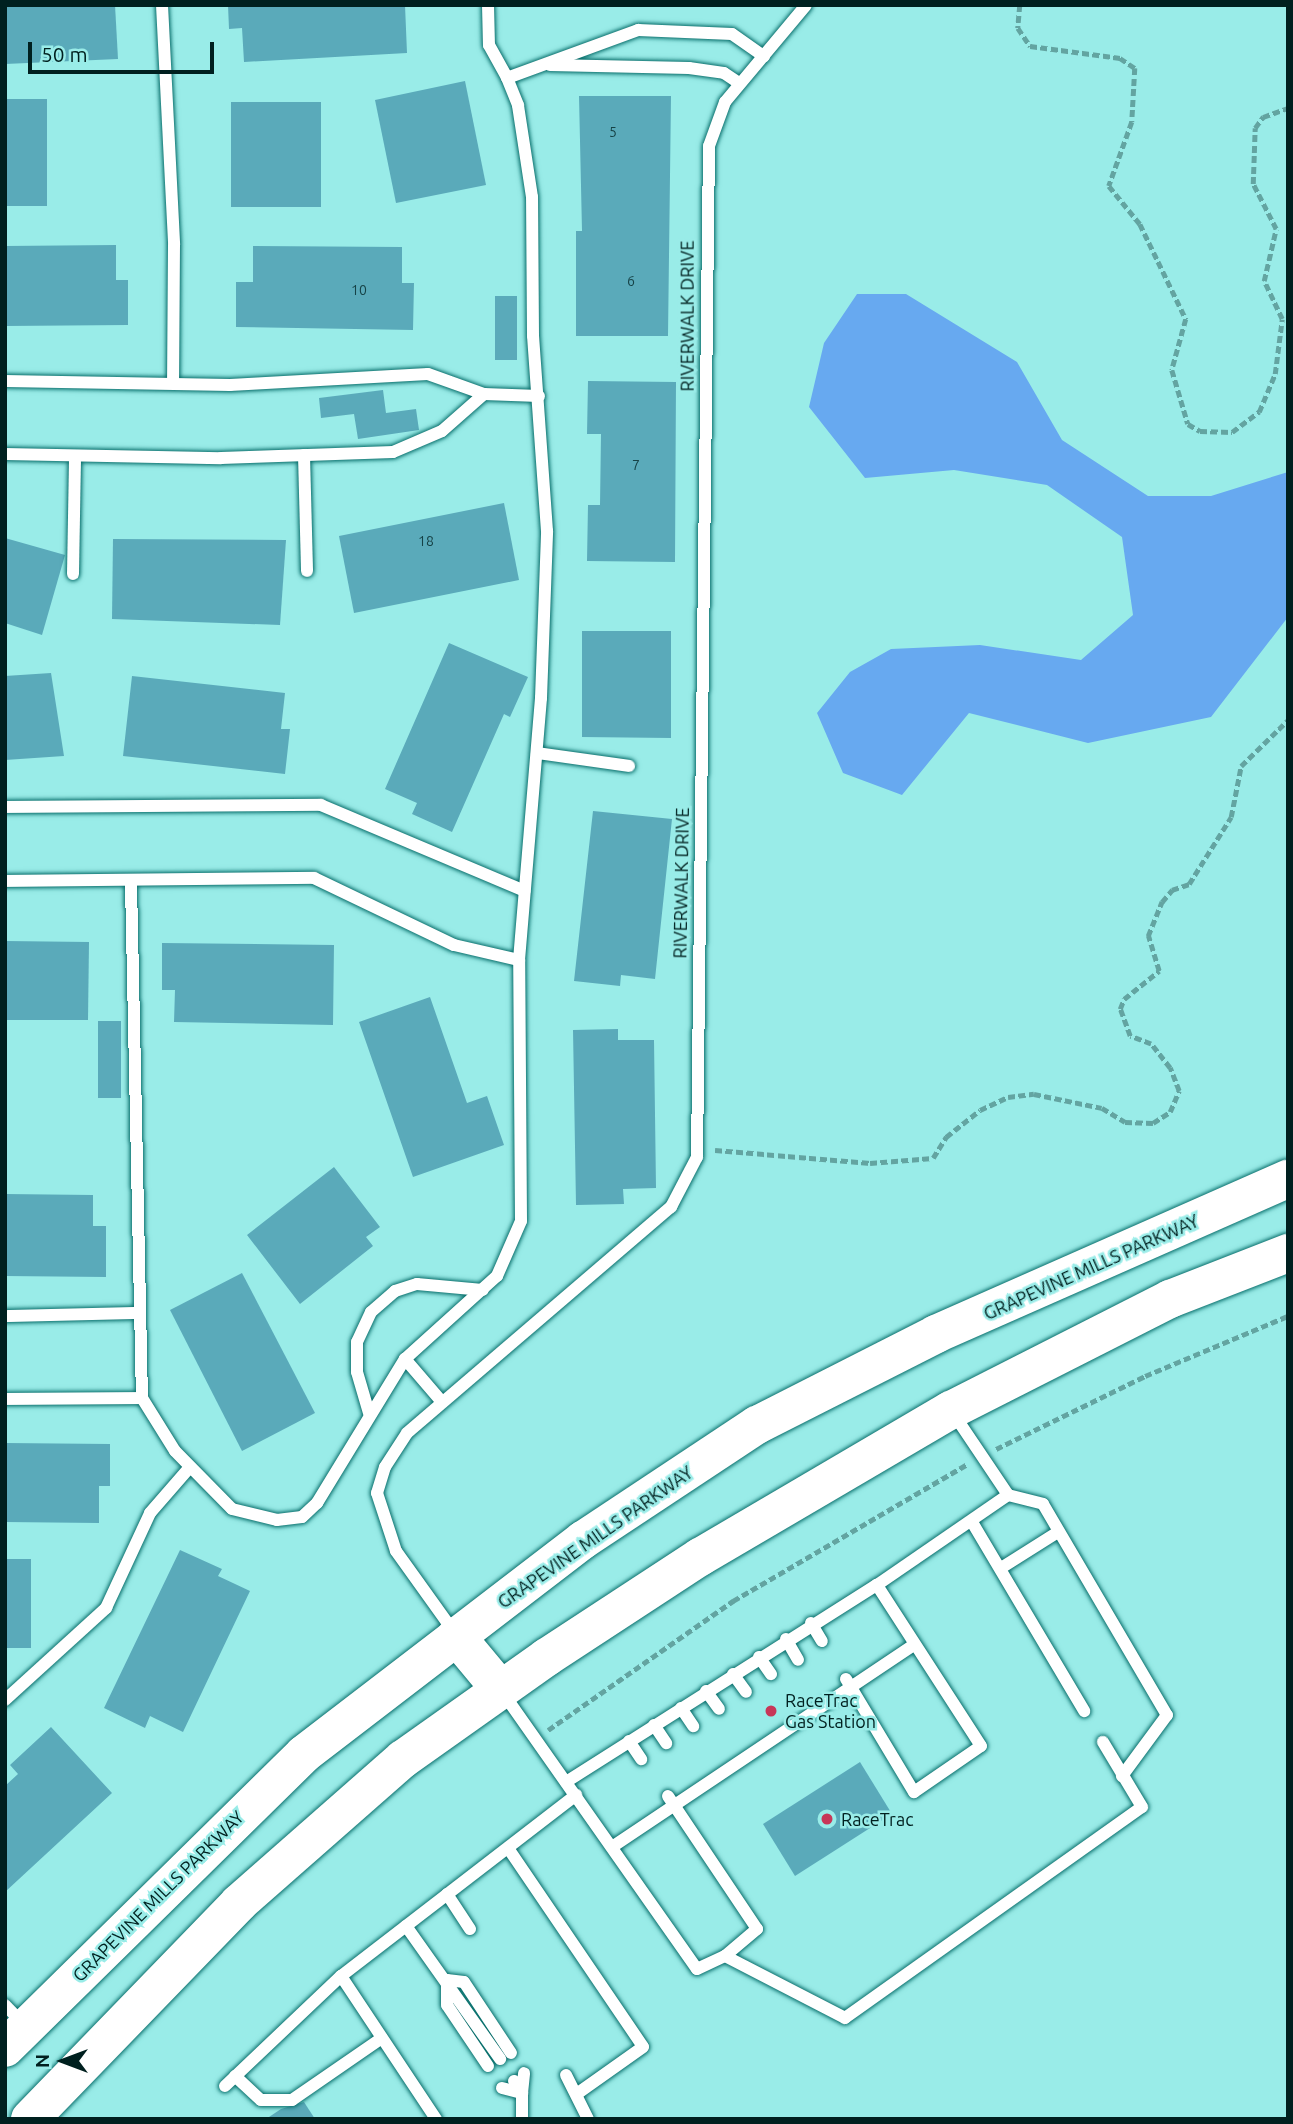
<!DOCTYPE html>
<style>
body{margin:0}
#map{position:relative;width:1293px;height:2124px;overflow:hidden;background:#99ece8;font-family:Ubuntu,sans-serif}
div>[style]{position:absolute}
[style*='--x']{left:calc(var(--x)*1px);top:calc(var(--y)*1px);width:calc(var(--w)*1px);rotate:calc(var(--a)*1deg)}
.water>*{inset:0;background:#67a9f0}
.building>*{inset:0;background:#5aaaba}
.path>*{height:4.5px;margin-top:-2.25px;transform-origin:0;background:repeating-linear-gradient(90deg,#63a4a1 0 7px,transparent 0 10.5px)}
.roads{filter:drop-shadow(0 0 2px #086e6b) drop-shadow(0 0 2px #086e6b)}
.service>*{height:12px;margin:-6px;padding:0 6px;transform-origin:6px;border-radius:6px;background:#fff}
.primary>*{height:38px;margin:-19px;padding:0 19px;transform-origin:19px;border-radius:19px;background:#fff}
.dots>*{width:19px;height:19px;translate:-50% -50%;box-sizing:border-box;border:4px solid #99ece8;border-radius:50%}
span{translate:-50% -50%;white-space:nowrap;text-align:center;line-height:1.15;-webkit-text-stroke:5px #99ece8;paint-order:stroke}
.number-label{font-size:14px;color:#164246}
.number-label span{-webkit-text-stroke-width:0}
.street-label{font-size:18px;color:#00201f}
.poi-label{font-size:18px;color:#00201f}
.left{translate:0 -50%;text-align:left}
.frame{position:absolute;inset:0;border:7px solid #00201f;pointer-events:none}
.north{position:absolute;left:28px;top:2026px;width:70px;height:70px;-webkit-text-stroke:5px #99ece8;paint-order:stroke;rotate:270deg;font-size:19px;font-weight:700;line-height:28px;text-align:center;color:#00201f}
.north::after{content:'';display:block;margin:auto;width:24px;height:32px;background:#00201f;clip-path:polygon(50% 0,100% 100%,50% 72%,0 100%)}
.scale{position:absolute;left:28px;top:42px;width:186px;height:32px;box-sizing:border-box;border:4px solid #00201f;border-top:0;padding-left:9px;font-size:21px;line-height:24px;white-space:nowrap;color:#00201f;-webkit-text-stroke:5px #99ece8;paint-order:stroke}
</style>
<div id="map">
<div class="water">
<i style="clip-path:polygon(857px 294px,906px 294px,1017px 362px,1062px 440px,1148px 496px,1211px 496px,1288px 472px,1288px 617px,1211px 717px,1088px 743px,969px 713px,902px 795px,843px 773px,817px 713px,850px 672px,891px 649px,980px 645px,1081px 660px,1133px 615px,1122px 537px,1047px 485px,954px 470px,865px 478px,809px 407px,824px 343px)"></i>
</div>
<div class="building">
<i style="clip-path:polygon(5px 5px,115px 5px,118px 59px,5px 64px)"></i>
<i style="clip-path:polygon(228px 5px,405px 5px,407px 53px,244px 62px,242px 28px,229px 29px)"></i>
<i style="clip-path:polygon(465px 81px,486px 185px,396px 203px,375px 100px)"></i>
<i style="clip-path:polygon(579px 96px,671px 96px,668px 336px,576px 336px,576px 231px,582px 231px)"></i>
<i style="clip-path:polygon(5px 99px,47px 99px,47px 206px,5px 206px)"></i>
<i style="clip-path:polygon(231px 102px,321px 102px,321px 207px,231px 207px)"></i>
<i style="clip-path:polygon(116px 245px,116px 280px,128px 280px,128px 325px,5px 326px,5px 246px)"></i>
<i style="clip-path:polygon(253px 246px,402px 247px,402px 283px,414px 283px,413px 330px,236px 327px,236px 282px,253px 282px)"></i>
<i style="clip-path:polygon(495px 296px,517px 296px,517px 360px,495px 360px)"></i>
<i style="clip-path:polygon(588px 381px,676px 382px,675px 562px,587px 561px,588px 505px,600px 505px,601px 434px,587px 434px)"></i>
<i style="clip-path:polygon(383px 390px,386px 413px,416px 409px,419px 430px,358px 439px,354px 414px,321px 418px,319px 398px)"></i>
<i style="clip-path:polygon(504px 503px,519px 580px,354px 613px,339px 536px)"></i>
<i style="clip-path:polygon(5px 538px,65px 555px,42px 635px,5px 623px)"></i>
<i style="clip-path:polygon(113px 539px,286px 540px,280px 625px,112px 619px)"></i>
<i style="clip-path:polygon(582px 631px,671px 631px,671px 738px,582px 737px)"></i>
<i style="clip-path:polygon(449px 643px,528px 677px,510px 717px,504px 714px,452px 832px,412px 814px,417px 803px,385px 789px)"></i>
<i style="clip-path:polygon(51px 673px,64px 756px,5px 760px,5px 676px)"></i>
<i style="clip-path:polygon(132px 676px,285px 693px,281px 729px,290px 729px,285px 774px,123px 756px)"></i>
<i style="clip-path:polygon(593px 811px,672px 819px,655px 979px,621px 975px,620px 986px,574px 981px)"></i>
<i style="clip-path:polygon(5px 941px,89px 942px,88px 1020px,5px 1020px)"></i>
<i style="clip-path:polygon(162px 943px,334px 945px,333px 1025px,174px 1022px,175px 990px,162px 990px)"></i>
<i style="clip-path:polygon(430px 997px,467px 1103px,487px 1096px,504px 1145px,413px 1177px,359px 1022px)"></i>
<i style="clip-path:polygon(98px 1021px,121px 1021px,121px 1098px,98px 1098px)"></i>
<i style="clip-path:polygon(618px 1029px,618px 1040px,654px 1040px,656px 1188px,623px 1189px,624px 1204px,576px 1205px,573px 1030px)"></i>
<i style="clip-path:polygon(334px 1167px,380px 1227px,366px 1237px,373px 1246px,300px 1304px,247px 1235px)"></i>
<i style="clip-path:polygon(5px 1194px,93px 1195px,93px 1226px,106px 1226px,106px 1277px,5px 1276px)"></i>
<i style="clip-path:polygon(242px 1273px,315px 1413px,242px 1451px,170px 1310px)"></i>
<i style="clip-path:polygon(5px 1443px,110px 1444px,110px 1486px,99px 1486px,99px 1523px,5px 1522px)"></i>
<i style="clip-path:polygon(180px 1550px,222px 1569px,218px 1576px,250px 1591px,183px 1732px,150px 1716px,145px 1728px,104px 1708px)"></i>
<i style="clip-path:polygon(5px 1559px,31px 1559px,31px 1648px,5px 1648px)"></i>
<i style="clip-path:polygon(51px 1727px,112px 1793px,5px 1892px,5px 1786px,18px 1774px,10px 1765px)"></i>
<i style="clip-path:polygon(860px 1762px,892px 1814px,795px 1876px,763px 1824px)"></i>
<i style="clip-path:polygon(304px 2102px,315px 2119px,266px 2119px,281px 2109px)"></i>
</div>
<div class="path">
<i style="--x:1020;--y:5;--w:23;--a:95"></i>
<i style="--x:1018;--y:28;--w:22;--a:56"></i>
<i style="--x:1030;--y:46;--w:91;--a:7.6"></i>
<i style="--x:1120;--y:58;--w:18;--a:34"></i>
<i style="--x:1135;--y:68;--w:54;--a:93.2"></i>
<i style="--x:1132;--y:122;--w:68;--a:109.8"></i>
<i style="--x:1109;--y:186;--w:49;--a:50.8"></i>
<i style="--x:1140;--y:224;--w:106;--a:64.2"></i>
<i style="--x:1186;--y:319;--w:53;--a:105.4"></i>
<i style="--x:1172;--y:370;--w:56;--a:73.5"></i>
<i style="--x:1188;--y:424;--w:14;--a:30"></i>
<i style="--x:1200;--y:431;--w:32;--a:2"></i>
<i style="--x:1232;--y:432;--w:34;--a:-37"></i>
<i style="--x:1259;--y:412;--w:41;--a:-67.2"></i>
<i style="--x:1275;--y:374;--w:55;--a:-82.7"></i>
<i style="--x:1282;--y:319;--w:42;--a:-115.3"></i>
<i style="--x:1264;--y:281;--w:53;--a:-77"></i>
<i style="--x:1276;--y:229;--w:51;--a:-117.1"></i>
<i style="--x:1253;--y:184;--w:56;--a:-88"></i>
<i style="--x:1255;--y:128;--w:14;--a:-54"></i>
<i style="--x:1263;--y:117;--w:27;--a:-20"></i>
<i style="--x:715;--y:1150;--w:156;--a:4.8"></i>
<i style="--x:870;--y:1163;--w:63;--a:-4.5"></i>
<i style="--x:933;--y:1158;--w:25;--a:-58"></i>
<i style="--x:946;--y:1137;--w:43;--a:-38.5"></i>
<i style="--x:980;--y:1110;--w:31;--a:-25"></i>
<i style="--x:1008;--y:1097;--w:26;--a:-7"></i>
<i style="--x:1034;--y:1094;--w:69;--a:11.6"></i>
<i style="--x:1102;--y:1108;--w:27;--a:31"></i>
<i style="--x:1125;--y:1122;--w:28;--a:2"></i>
<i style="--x:1153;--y:1123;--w:20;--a:-33"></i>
<i style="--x:1170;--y:1112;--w:23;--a:-67"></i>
<i style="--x:1179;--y:1091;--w:25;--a:-111"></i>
<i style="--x:1170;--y:1068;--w:31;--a:-128"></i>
<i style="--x:1151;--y:1044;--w:22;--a:-159"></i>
<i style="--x:1130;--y:1036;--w:29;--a:-110"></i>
<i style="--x:1120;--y:1009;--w:11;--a:-68"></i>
<i style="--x:1124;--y:999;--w:45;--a:-38.7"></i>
<i style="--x:1159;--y:971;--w:37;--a:-107"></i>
<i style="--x:1148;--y:936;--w:37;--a:-68"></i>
<i style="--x:1162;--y:902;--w:16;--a:-50"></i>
<i style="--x:1172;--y:890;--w:18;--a:-19"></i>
<i style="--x:1189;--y:884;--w:79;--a:-57.9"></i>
<i style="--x:1231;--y:817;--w:52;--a:-78.9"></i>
<i style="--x:1241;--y:766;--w:66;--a:-44.4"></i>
<i style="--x:996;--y:1449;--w:166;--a:-26.1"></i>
<i style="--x:1145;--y:1376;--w:155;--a:-22.8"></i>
<i style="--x:548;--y:1730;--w:226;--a:-34.9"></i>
<i style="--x:733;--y:1601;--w:270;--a:-30.3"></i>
</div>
<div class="roads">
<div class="service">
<i style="--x:162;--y:5;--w:240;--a:87.1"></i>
<i style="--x:174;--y:245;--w:138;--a:90.4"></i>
<i style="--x:488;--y:5;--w:40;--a:88.6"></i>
<i style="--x:489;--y:45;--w:38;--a:61"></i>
<i style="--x:507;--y:78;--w:140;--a:-20.1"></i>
<i style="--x:638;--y:30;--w:94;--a:2.4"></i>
<i style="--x:732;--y:34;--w:39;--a:35"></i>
<i style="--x:550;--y:65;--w:139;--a:1.2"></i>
<i style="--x:689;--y:68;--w:35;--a:8"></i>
<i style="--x:724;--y:73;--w:18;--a:34"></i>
<i style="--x:5;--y:381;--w:225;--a:1"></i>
<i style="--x:230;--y:385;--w:198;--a:-3.2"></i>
<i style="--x:428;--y:374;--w:59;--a:19.7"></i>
<i style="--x:5;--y:454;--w:216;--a:1.1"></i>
<i style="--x:221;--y:458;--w:172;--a:-2"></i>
<i style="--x:393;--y:452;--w:53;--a:-23.2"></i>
<i style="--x:442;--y:431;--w:56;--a:-41.4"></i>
<i style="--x:484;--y:394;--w:55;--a:2.1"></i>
<i style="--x:304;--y:455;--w:116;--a:88.5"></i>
<i style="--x:73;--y:574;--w:118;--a:-89"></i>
<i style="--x:537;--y:753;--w:93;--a:8"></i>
<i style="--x:5;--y:807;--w:316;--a:-0.4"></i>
<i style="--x:321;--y:805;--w:221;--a:22.9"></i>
<i style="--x:5;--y:881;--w:309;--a:-0.6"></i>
<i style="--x:314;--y:878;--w:155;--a:25.6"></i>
<i style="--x:454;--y:945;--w:67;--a:13"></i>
<i style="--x:131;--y:883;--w:515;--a:88.78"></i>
<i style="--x:142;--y:1398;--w:62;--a:58.1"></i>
<i style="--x:175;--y:1451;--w:81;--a:45.5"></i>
<i style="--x:232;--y:1509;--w:46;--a:13.7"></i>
<i style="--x:277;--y:1520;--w:25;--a:-7"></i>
<i style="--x:302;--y:1517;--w:21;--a:-43"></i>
<i style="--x:317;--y:1503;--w:169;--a:-58.6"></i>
<i style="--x:5;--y:1316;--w:133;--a:-1.3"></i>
<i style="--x:5;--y:1399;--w:137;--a:-0.4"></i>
<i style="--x:442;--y:1402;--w:57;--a:-130.7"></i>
<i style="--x:405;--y:1359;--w:124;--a:-42.1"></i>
<i style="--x:497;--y:1276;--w:60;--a:-66.4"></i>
<i style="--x:521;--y:1221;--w:261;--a:-90.4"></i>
<i style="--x:519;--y:960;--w:263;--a:-85.2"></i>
<i style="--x:541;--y:698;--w:167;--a:-87.9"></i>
<i style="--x:547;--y:531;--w:196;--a:-94.1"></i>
<i style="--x:533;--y:336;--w:139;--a:-90.4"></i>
<i style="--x:532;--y:197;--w:93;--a:-98.7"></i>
<i style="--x:518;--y:105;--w:29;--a:-112"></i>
<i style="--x:369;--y:1413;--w:43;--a:-106.3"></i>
<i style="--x:357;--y:1372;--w:30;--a:-90"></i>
<i style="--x:357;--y:1342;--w:33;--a:-65"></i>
<i style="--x:371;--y:1312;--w:32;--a:-41"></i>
<i style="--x:395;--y:1291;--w:23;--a:-18"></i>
<i style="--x:417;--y:1284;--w:66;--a:5.2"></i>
<i style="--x:953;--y:1413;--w:99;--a:56.1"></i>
<i style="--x:1008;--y:1495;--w:36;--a:14"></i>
<i style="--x:1043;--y:1504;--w:245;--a:59.6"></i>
<i style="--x:1167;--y:1715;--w:76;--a:126.4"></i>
<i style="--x:972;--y:1522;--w:220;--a:59.3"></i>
<i style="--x:1001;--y:1568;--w:67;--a:-32.3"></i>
<i style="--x:811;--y:1623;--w:21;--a:59"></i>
<i style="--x:454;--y:1632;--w:100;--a:-125.6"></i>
<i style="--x:396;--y:1551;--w:61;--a:-108.1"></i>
<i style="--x:377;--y:1493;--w:27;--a:-73"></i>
<i style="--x:385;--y:1467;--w:40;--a:-57.1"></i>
<i style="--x:407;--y:1433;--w:348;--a:-40.6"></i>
<i style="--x:671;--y:1207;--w:56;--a:-62.5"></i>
<i style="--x:697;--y:1157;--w:1011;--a:-89.32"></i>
<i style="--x:709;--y:146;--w:47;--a:-70"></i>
<i style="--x:725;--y:102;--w:126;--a:-50.1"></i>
<i style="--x:786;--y:1639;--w:24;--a:60"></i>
<i style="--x:759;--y:1657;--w:21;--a:55"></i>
<i style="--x:733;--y:1674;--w:22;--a:54"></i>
<i style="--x:846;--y:1679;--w:132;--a:59"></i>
<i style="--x:914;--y:1792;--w:81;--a:-34.5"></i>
<i style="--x:981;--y:1746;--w:192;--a:-122.9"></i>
<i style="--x:706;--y:1691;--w:22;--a:54"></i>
<i style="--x:503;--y:1693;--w:337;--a:54.9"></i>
<i style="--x:697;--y:1969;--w:31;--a:-25"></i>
<i style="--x:725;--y:1956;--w:42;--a:-40.2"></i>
<i style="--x:757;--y:1929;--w:160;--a:-123.8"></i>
<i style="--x:5;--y:1700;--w:137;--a:-42.3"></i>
<i style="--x:106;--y:1608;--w:105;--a:-65.1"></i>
<i style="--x:150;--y:1513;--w:61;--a:-49"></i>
<i style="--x:681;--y:1708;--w:22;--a:56"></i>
<i style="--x:654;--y:1725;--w:22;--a:56"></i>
<i style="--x:629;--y:1741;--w:22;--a:56"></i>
<i style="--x:566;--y:1782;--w:368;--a:-32.4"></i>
<i style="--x:877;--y:1585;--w:159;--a:-34.5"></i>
<i style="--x:612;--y:1847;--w:363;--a:-33.8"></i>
<i style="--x:508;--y:1848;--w:240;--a:55.8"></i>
<i style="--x:643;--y:2047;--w:80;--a:144.7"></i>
<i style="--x:447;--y:1894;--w:42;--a:56.7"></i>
<i style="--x:406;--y:1926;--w:163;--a:54.7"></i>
<i style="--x:725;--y:1956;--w:135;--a:27.3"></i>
<i style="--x:845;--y:2018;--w:364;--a:-35.4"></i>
<i style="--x:1142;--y:1807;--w:76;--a:-121"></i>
<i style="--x:341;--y:1976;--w:172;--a:56.4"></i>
<i style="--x:5;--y:2005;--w:28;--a:46"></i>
<i style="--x:488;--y:2066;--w:73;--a:-123.9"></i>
<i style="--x:447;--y:2005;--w:25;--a:-90"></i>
<i style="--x:447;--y:1980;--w:17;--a:7"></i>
<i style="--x:464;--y:1982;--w:85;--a:56.5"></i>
<i style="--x:566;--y:2075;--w:49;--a:63.4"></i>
<i style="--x:235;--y:2076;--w:35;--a:43"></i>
<i style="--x:261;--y:2100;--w:31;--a:0"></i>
<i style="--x:292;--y:2100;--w:109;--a:-34.6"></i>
<i style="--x:514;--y:2081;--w:14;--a:56"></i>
<i style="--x:522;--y:2093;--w:26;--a:90"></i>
<i style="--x:225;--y:2086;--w:160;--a:-43.5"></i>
<i style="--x:341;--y:1976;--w:297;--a:-37.6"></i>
<i style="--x:502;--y:2088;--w:21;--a:14"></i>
<i style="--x:522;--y:2093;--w:20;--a:-84"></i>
</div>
<div class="primary">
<i style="--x:456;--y:1636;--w:70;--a:50.2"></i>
<i style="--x:5;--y:2048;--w:419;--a:-44.5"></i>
<i style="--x:304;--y:1754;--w:352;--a:-37.5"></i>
<i style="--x:583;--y:1540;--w:209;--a:-33.5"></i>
<i style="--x:757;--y:1425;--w:201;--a:-26.9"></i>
<i style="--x:936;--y:1334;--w:385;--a:-23.8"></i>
<i style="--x:30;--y:2119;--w:301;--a:-45.9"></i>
<i style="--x:239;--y:1903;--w:218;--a:-41.3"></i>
<i style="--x:403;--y:1759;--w:176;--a:-35.3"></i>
<i style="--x:547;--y:1657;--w:183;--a:-33.2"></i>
<i style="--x:700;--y:1557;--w:291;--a:-30.4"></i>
<i style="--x:951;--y:1410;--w:246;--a:-26.9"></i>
<i style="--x:1170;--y:1299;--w:127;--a:-21.3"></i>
</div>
</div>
<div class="dots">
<i style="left:771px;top:1711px;background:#c73758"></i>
<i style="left:827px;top:1819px;background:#c73758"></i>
</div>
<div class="number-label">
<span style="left:613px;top:132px">5</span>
<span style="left:631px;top:281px">6</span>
<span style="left:359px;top:290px">10</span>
<span style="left:636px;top:465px">7</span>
<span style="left:426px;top:541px">18</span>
</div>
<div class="street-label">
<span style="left:687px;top:316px;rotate:-90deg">RIVERWALK DRIVE</span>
<span style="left:681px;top:883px;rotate:-89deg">RIVERWALK DRIVE</span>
<span style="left:1091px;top:1267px;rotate:-24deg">GRAPEVINE MILLS PARKWAY</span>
<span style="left:595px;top:1537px;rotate:-35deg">GRAPEVINE MILLS PARKWAY</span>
<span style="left:158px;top:1896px;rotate:-45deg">GRAPEVINE MILLS PARKWAY</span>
</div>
<div class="poi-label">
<span class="left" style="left:785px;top:1711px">RaceTrac<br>Gas Station</span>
<span class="left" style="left:841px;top:1819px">RaceTrac</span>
</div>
<div class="frame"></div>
<div class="north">N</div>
<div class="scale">50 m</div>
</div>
